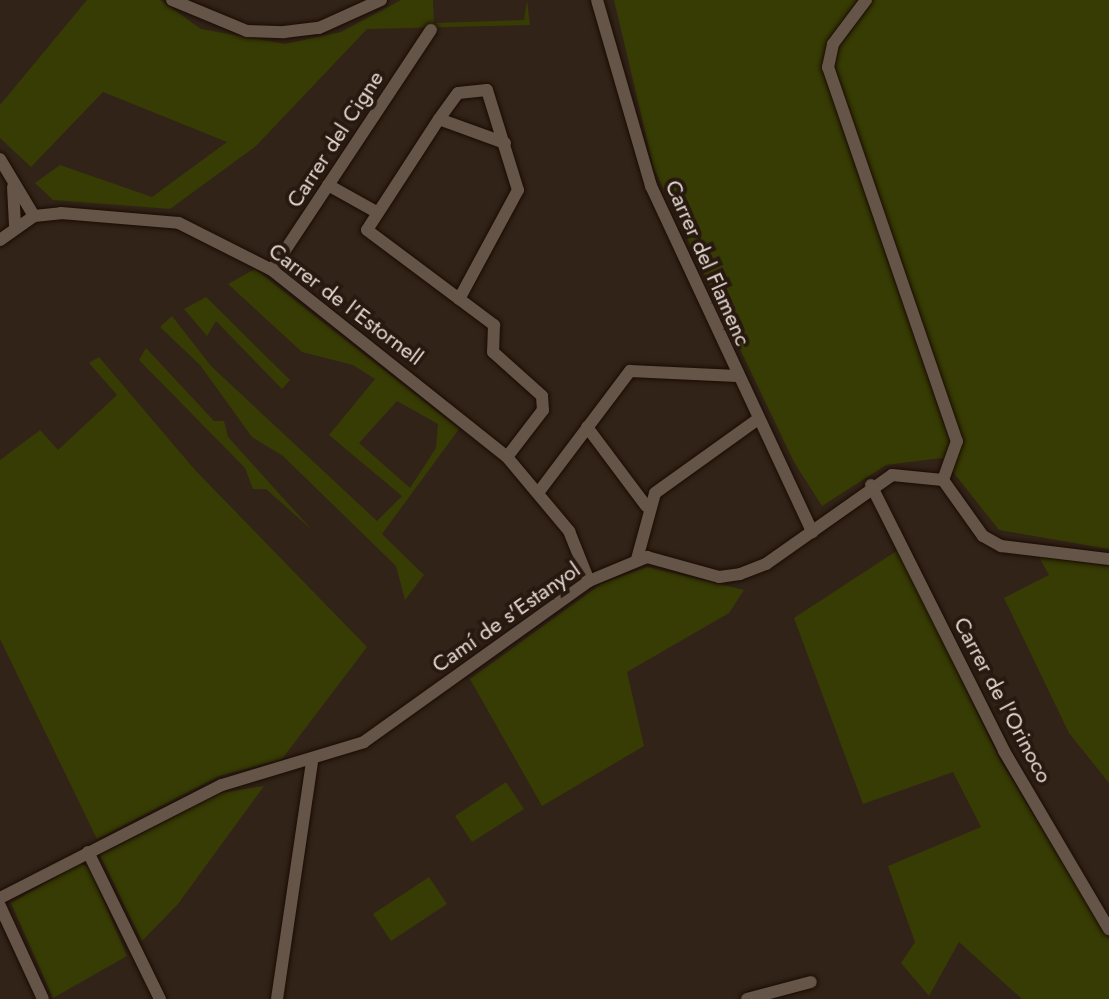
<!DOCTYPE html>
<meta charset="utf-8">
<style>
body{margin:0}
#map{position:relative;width:1109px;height:999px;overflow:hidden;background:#322318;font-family:Jost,sans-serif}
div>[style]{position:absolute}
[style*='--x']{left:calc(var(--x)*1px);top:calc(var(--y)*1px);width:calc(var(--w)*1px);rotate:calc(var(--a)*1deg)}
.green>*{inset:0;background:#373b04}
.roads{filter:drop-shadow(0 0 2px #190c03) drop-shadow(0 0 2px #190c03)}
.minor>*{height:12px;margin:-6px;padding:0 6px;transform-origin:6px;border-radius:6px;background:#655448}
span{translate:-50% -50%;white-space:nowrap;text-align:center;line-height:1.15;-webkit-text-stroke:8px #27190f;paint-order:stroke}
.street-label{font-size:22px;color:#e4d9d2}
</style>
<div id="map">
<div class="green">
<i style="clip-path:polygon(87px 0,160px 0,201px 29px,285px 44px,341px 32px,401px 0,433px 0,434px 23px,524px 20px,527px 0,530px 25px,367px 29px,256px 146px,170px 209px,53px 200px,35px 183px,60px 165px,152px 197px,227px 142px,103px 92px,31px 167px,0 138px,0 105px)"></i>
<i style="clip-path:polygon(614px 0,1109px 0,1109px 549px,999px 530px,942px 458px,886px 465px,822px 506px,794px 462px,654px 169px)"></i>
<i style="clip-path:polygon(evenodd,255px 269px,459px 429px,382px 534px,424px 575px,405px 600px,396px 566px,283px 456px,252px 437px,200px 365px,160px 327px,172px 316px,211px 366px,377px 521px,402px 496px,329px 435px,375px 379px,353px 365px,302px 352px,228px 284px,255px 269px,397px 401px,438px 424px,436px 448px,410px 488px,359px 443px,397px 401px)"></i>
<i style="clip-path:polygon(206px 297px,290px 380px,282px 389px,216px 321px,207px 336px,184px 309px)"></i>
<i style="clip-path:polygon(146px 348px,214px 421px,224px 421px,228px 437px,312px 530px,266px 489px,253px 489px,245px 468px,139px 360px)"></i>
<i style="clip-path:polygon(99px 357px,195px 470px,367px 647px,282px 759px,219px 776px,97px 839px,0 639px,0 460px,40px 430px,58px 450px,117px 395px,89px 363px)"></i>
<i style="clip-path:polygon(898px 550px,1000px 760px,1109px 939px,1109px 999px,1022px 999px,959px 942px,929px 996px,901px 963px,915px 942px,888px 866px,981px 827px,953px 772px,863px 804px,794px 618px)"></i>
<i style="clip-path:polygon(1039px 557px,1109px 566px,1109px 783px,1069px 733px,1004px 598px,1049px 575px)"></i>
<i style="clip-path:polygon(647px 567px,744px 590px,729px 613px,627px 672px,644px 746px,542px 806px,470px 679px,601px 584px)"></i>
<i style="clip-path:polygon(506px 782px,524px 809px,472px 842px,455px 816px)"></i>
<i style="clip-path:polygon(264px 786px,178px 904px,142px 941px,100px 855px,220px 793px)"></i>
<i style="clip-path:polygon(79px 864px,89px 867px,127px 956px,53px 998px,11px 903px)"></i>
<i style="clip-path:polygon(429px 877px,447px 904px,391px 941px,373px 914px)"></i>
</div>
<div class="roads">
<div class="minor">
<i style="--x:172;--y:0;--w:81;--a:22.5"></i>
<i style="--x:247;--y:31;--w:37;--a:2"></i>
<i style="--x:284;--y:32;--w:35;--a:-7"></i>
<i style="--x:319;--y:28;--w:68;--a:-24.3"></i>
<i style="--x:597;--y:0;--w:194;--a:73.8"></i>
<i style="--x:651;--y:186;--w:382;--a:65"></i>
<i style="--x:866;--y:0;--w:55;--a:126.9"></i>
<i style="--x:833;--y:44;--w:24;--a:102"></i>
<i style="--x:828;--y:67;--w:396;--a:71"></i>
<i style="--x:957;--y:441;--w:41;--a:109.7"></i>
<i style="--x:439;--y:119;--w:32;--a:-54"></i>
<i style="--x:458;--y:93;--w:29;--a:-6"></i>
<i style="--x:487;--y:90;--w:105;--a:72.8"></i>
<i style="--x:518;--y:190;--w:124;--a:118.4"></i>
<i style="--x:505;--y:143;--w:70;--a:-160"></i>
<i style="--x:439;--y:119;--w:132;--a:123"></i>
<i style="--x:367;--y:230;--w:159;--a:36.8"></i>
<i style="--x:494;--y:325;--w:27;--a:92"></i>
<i style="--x:493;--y:352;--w:66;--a:41.9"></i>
<i style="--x:542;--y:396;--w:14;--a:86"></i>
<i style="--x:543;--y:410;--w:59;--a:127.5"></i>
<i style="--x:0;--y:159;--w:66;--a:59.2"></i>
<i style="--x:328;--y:185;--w:57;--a:29.2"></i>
<i style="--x:13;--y:187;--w:39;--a:87"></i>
<i style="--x:0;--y:240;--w:42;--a:-35.2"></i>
<i style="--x:34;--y:216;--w:27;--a:-6"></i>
<i style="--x:61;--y:213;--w:118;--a:4.8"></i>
<i style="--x:179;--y:223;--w:104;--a:26.8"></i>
<i style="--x:272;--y:270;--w:300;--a:38.5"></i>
<i style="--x:507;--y:457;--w:97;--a:50"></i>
<i style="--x:569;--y:531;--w:54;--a:68.2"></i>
<i style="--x:272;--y:270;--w:288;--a:-56.5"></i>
<i style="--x:587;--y:427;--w:99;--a:53.2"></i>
<i style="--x:871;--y:485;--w:297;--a:63.4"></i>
<i style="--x:1004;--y:751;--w:207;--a:59.5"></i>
<i style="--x:538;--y:493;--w:153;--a:-53"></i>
<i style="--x:630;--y:371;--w:107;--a:2.7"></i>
<i style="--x:637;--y:559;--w:68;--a:-74.7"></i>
<i style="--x:655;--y:493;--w:125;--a:-35.6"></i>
<i style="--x:88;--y:852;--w:164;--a:63.9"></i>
<i style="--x:0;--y:898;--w:249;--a:-27"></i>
<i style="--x:222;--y:785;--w:148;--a:-16.8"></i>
<i style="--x:364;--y:742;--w:277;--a:-35.6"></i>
<i style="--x:589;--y:581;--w:63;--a:-22.5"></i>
<i style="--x:647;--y:557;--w:75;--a:15.5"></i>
<i style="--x:719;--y:577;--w:21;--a:-8"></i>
<i style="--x:740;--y:574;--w:28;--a:-21"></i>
<i style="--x:766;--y:564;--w:154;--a:-35.2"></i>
<i style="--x:892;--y:475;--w:51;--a:5.6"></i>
<i style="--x:943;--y:480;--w:69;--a:54.5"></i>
<i style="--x:983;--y:536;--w:21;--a:29"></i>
<i style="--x:1001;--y:546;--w:109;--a:6.9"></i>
<i style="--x:0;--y:906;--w:102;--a:65.2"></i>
<i style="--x:277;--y:999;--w:240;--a:-81.6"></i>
<i style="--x:747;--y:999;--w:66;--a:-14.9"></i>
</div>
</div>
<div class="street-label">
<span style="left:335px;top:139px;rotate:-57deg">Carrer del Cigne</span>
<span style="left:708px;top:263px;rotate:66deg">Carrer del Flamenc</span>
<span style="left:346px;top:304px;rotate:37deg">Carrer de l'Estornell</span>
<span style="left:506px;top:617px;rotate:-35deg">Camí de s'Estanyol</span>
<span style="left:1003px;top:700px;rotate:62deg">Carrer de l'Orinoco</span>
</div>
</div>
